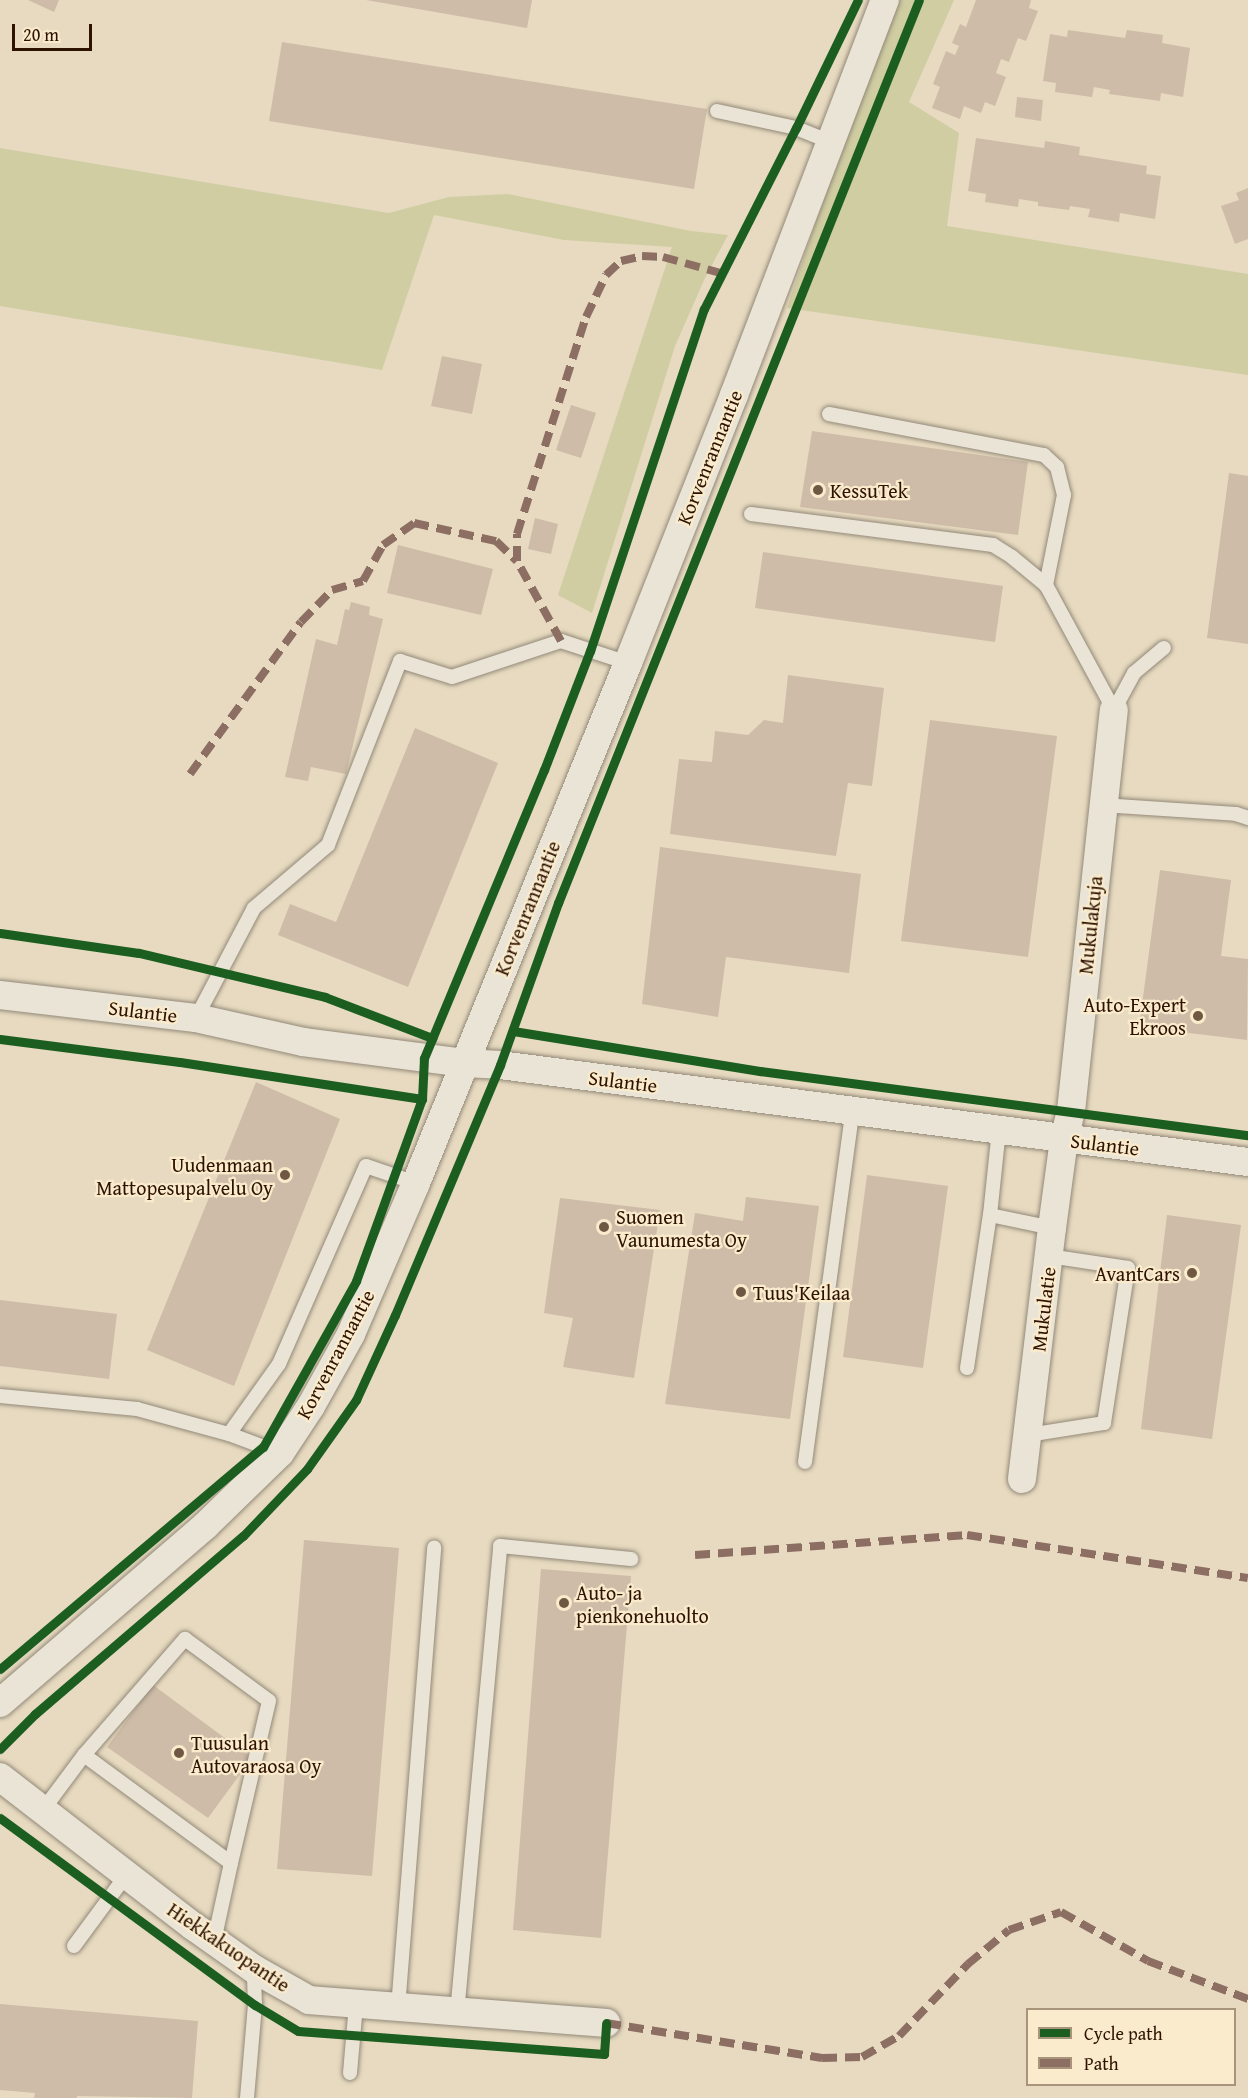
<!DOCTYPE html>
<style>
body{margin:0}
#map{position:relative;width:1248px;height:2098px;overflow:hidden;background:#e7dac0;font-family:"Gentium Book Plus",serif}
div>[style]{position:absolute}
[style*='--x']{left:calc(var(--x)*1px);top:calc(var(--y)*1px);width:calc(var(--w)*1px);rotate:calc(var(--a)*1deg)}
.green>*{inset:0;background:#d0cda2}
.building>*{inset:0;background:#cebca8}
.roads{filter:drop-shadow(0 0 2px #938978) drop-shadow(0 0 2px #938978)}
.lane>*{height:14px;margin:-7px;padding:0 7px;transform-origin:7px;border-radius:7px;background:#eae4d7}
.street>*{height:28px;margin:-14px;padding:0 14px;transform-origin:14px;border-radius:14px;background:#eae4d7}
.quiet>*{height:8px;margin-top:-4px;transform-origin:0;background:repeating-linear-gradient(90deg,#8d6e63 0 15px,transparent 0 23px)}
.cycleway>*{height:9px;margin:-4.5px;padding:0 4.5px;transform-origin:4.5px;border-radius:4.5px;background:#1b5e20}
.dots>*{width:16px;height:16px;translate:-50% -50%;box-sizing:border-box;border:3px solid #faebcc;border-radius:50%}
span{translate:-50% -50%;white-space:nowrap;text-align:center;line-height:1.15;-webkit-text-stroke:4.5px #faebcc;paint-order:stroke}
.street-label{font-size:20px;color:#2e1200}
.poi-label{font-size:20px;color:#2e1200}
.left{translate:0 -50%;text-align:left}
.right{translate:-100% -50%;text-align:right}
.legend{position:absolute;left:1026px;top:2008px;width:210px;height:78px;box-sizing:border-box;background:#faebcc;border:2px solid #a8947a;margin:0;padding:8px 10px;list-style:none;font-size:18px;color:#2e1200}
.legend li{display:flex;align-items:center;gap:12px;height:30px}
.legend b{width:30px;border:2px solid #a8947a}
.scale{position:absolute;left:12px;top:24px;width:80px;height:27px;box-sizing:border-box;border:3px solid #2e1200;border-top:0;padding-left:8px;font-size:18px;line-height:21px;white-space:nowrap;color:#2e1200;-webkit-text-stroke:4px #faebcc;paint-order:stroke}
</style>
<div id="map">
<div class="green">
<i style="clip-path:polygon(898px 0,954px 0,909px 102px,959px 133px,947px 226px,1248px 274px,1248px 375px,787px 308px,839px 153px)"></i>
<i style="clip-path:polygon(0 148px,389px 213px,449px 197px,508px 194px,691px 231px,728px 235px,705px 278px,675px 346px,592px 613px,558px 595px,672px 247px,564px 240px,434px 215px,382px 370px,0 306px)"></i>
</div>
<div class="building">
<i style="clip-path:polygon(28px 0,59px 0,54px 12px)"></i>
<i style="clip-path:polygon(366px 0,532px 0,527px 28px)"></i>
<i style="clip-path:polygon(976px 0,1031px 0,1029px 8px,1038px 11px,1026px 41px,1018px 38px,1009px 62px,1001px 59px,996px 73px,1006px 77px,995px 106px,985px 102px,981px 113px,964px 106px,960px 119px,932px 108px,940px 87px,933px 84px,946px 51px,955px 55px,959px 46px,952px 43px,960px 24px,966px 27px)"></i>
<i style="clip-path:polygon(1068px 30px,1125px 38px,1127px 30px,1163px 35px,1162px 43px,1190px 48px,1183px 97px,1161px 93px,1160px 101px,1109px 94px,1110px 90px,1094px 87px,1092px 97px,1055px 92px,1056px 83px,1043px 81px,1050px 34px,1067px 37px)"></i>
<i style="clip-path:polygon(282px 42px,707px 109px,694px 189px,269px 121px)"></i>
<i style="clip-path:polygon(1017px 97px,1043px 100px,1041px 121px,1015px 117px)"></i>
<i style="clip-path:polygon(976px 138px,1044px 148px,1045px 141px,1080px 147px,1079px 155px,1147px 166px,1146px 174px,1161px 176px,1155px 219px,1120px 213px,1119px 222px,1088px 217px,1090px 209px,1070px 206px,1069px 210px,1038px 206px,1038px 202px,1019px 199px,1018px 207px,985px 202px,986px 194px,968px 191px)"></i>
<i style="clip-path:polygon(1248px 188px,1248px 239px,1235px 244px,1221px 206px,1239px 200px,1236px 193px)"></i>
<i style="clip-path:polygon(442px 356px,482px 364px,472px 414px,431px 406px)"></i>
<i style="clip-path:polygon(571px 405px,596px 413px,581px 458px,556px 450px)"></i>
<i style="clip-path:polygon(812px 431px,1028px 462px,1018px 535px,800px 507px)"></i>
<i style="clip-path:polygon(1229px 473px,1248px 476px,1248px 644px,1207px 638px)"></i>
<i style="clip-path:polygon(535px 518px,558px 524px,551px 554px,528px 549px)"></i>
<i style="clip-path:polygon(398px 545px,493px 569px,481px 615px,387px 593px)"></i>
<i style="clip-path:polygon(763px 552px,1003px 586px,995px 642px,755px 608px)"></i>
<i style="clip-path:polygon(351px 602px,370px 607px,369px 615px,383px 619px,346px 774px,311px 767px,308px 781px,285px 777px,316px 639px,337px 645px,345px 609px,349px 610px)"></i>
<i style="clip-path:polygon(788px 675px,884px 688px,872px 786px,848px 783px,836px 856px,670px 834px,679px 759px,712px 762px,715px 731px,748px 735px,764px 720px,783px 723px)"></i>
<i style="clip-path:polygon(930px 720px,1057px 736px,1028px 957px,901px 941px)"></i>
<i style="clip-path:polygon(415px 728px,498px 763px,408px 987px,278px 935px,290px 904px,336px 922px)"></i>
<i style="clip-path:polygon(660px 847px,861px 874px,849px 973px,726px 957px,718px 1017px,642px 1004px)"></i>
<i style="clip-path:polygon(1160px 870px,1231px 880px,1221px 956px,1248px 959px,1247px 1040px,1139px 1027px)"></i>
<i style="clip-path:polygon(256px 1082px,340px 1119px,234px 1386px,147px 1350px)"></i>
<i style="clip-path:polygon(867px 1175px,948px 1186px,923px 1368px,843px 1357px)"></i>
<i style="clip-path:polygon(746px 1197px,819px 1206px,790px 1419px,665px 1404px,695px 1213px,743px 1221px)"></i>
<i style="clip-path:polygon(560px 1198px,660px 1210px,634px 1378px,563px 1367px,573px 1318px,544px 1313px)"></i>
<i style="clip-path:polygon(1167px 1215px,1241px 1225px,1212px 1439px,1141px 1429px)"></i>
<i style="clip-path:polygon(0 1300px,117px 1314px,109px 1379px,0 1366px)"></i>
<i style="clip-path:polygon(304px 1540px,399px 1548px,372px 1876px,277px 1869px)"></i>
<i style="clip-path:polygon(541px 1569px,631px 1576px,601px 1938px,513px 1930px)"></i>
<i style="clip-path:polygon(153px 1685px,252px 1758px,208px 1818px,107px 1747px)"></i>
<i style="clip-path:polygon(0 2004px,198px 2021px,192px 2098px,77px 2096px,77px 2098px,34px 2098px,35px 2093px,0 2090px)"></i>
</div>
<div class="roads">
<div class="lane">
<i style="--x:717;--y:111;--w:81;--a:12.1"></i>
<i style="--x:796;--y:128;--w:38;--a:22"></i>
<i style="--x:829;--y:414;--w:219;--a:10.8"></i>
<i style="--x:1044;--y:455;--w:18;--a:43"></i>
<i style="--x:1057;--y:467;--w:29;--a:76"></i>
<i style="--x:1064;--y:495;--w:92;--a:101.3"></i>
<i style="--x:751;--y:514;--w:244;--a:7.3"></i>
<i style="--x:993;--y:545;--w:22;--a:32"></i>
<i style="--x:1012;--y:557;--w:44;--a:39.5"></i>
<i style="--x:1046;--y:585;--w:142;--a:61.5"></i>
<i style="--x:1114;--y:710;--w:42;--a:-61.6"></i>
<i style="--x:1134;--y:673;--w:39;--a:-40"></i>
<i style="--x:1102;--y:805;--w:134;--a:3.8"></i>
<i style="--x:1236;--y:814;--w:13;--a:18"></i>
<i style="--x:196;--y:1018;--w:124;--a:-62.2"></i>
<i style="--x:254;--y:908;--w:97;--a:-40.4"></i>
<i style="--x:328;--y:845;--w:198;--a:-68.6"></i>
<i style="--x:400;--y:661;--w:54;--a:17.1"></i>
<i style="--x:452;--y:677;--w:115;--a:-18.3"></i>
<i style="--x:561;--y:641;--w:71;--a:18.2"></i>
<i style="--x:990;--y:1215;--w:63;--a:11.8"></i>
<i style="--x:967;--y:1368;--w:155;--a:-81.5"></i>
<i style="--x:990;--y:1215;--w:85;--a:-84"></i>
<i style="--x:0;--y:1396;--w:138;--a:5.4"></i>
<i style="--x:137;--y:1409;--w:95;--a:15.2"></i>
<i style="--x:1028;--y:1435;--w:77;--a:-9"></i>
<i style="--x:1104;--y:1423;--w:157;--a:-81.2"></i>
<i style="--x:1128;--y:1268;--w:79;--a:-171.3"></i>
<i style="--x:280;--y:1453;--w:54;--a:-159.6"></i>
<i style="--x:229;--y:1434;--w:86;--a:-54.5"></i>
<i style="--x:279;--y:1364;--w:216;--a:-66.3"></i>
<i style="--x:366;--y:1166;--w:53;--a:18.8"></i>
<i style="--x:805;--y:1462;--w:356;--a:-82.3"></i>
<i style="--x:84;--y:1755;--w:154;--a:-49"></i>
<i style="--x:185;--y:1639;--w:104;--a:36.4"></i>
<i style="--x:269;--y:1701;--w:166;--a:103.2"></i>
<i style="--x:43;--y:1810;--w:69;--a:-53.3"></i>
<i style="--x:84;--y:1755;--w:182;--a:36.3"></i>
<i style="--x:231;--y:1863;--w:80;--a:102.3"></i>
<i style="--x:74;--y:1946;--w:89;--a:-53.6"></i>
<i style="--x:398;--y:2008;--w:462;--a:-85.5"></i>
<i style="--x:457;--y:2013;--w:469;--a:-84.7"></i>
<i style="--x:500;--y:1546;--w:132;--a:5.7"></i>
<i style="--x:350;--y:2073;--w:69;--a:-85"></i>
<i style="--x:247;--y:2098;--w:93;--a:-85.1"></i>
<i style="--x:255;--y:2005;--w:36;--a:-92"></i>
</div>
<div class="street">
<i style="--x:0;--y:995;--w:197;--a:6.7"></i>
<i style="--x:196;--y:1018;--w:110;--a:12.6"></i>
<i style="--x:303;--y:1042;--w:162;--a:7.4"></i>
<i style="--x:464;--y:1063;--w:36;--a:3"></i>
<i style="--x:500;--y:1065;--w:754;--a:7.39"></i>
<i style="--x:1022;--y:1479;--w:253;--a:-83.2"></i>
<i style="--x:1052;--y:1228;--w:90;--a:-82.3"></i>
<i style="--x:1064;--y:1139;--w:29;--a:-76"></i>
<i style="--x:1071;--y:1111;--w:403;--a:-83.9"></i>
<i style="--x:0;--y:1703;--w:271;--a:-40.8"></i>
<i style="--x:205;--y:1526;--w:105;--a:-44.2"></i>
<i style="--x:280;--y:1453;--w:56;--a:-56.6"></i>
<i style="--x:311;--y:1406;--w:82;--a:-60.9"></i>
<i style="--x:351;--y:1334;--w:164;--a:-66.7"></i>
<i style="--x:416;--y:1183;--w:562;--a:-67.82"></i>
<i style="--x:628;--y:663;--w:288;--a:-68.4"></i>
<i style="--x:734;--y:395;--w:423;--a:-69.1"></i>
<i style="--x:0;--y:1777;--w:244;--a:37.7"></i>
<i style="--x:193;--y:1926;--w:75;--a:35.2"></i>
<i style="--x:254;--y:1969;--w:63;--a:29.4"></i>
<i style="--x:309;--y:2000;--w:298;--a:4.4"></i>
</div>
</div>
<div class="quiet">
<i style="--x:561;--y:641;--w:91;--a:-118.8"></i>
<i style="--x:517;--y:561;--w:27;--a:-90"></i>
<i style="--x:517;--y:534;--w:228;--a:-72.4"></i>
<i style="--x:586;--y:317;--w:47;--a:-64.5"></i>
<i style="--x:606;--y:275;--w:21;--a:-43"></i>
<i style="--x:621;--y:261;--w:22;--a:-13"></i>
<i style="--x:642;--y:256;--w:21;--a:3"></i>
<i style="--x:663;--y:257;--w:63;--a:15.6"></i>
<i style="--x:190;--y:774;--w:188;--a:-53.9"></i>
<i style="--x:301;--y:622;--w:45;--a:-45.9"></i>
<i style="--x:332;--y:590;--w:32;--a:-16"></i>
<i style="--x:363;--y:581;--w:41;--a:-60.9"></i>
<i style="--x:383;--y:545;--w:38;--a:-35"></i>
<i style="--x:414;--y:523;--w:84;--a:12.4"></i>
<i style="--x:496;--y:541;--w:29;--a:44"></i>
<i style="--x:695;--y:1555;--w:273;--a:-4.2"></i>
<i style="--x:967;--y:1535;--w:284;--a:8.7"></i>
<i style="--x:606;--y:2023;--w:219;--a:9.2"></i>
<i style="--x:822;--y:2058;--w:40;--a:-1.4"></i>
<i style="--x:862;--y:2057;--w:43;--a:-29.6"></i>
<i style="--x:899;--y:2036;--w:100;--a:-46.2"></i>
<i style="--x:968;--y:1964;--w:53;--a:-39.7"></i>
<i style="--x:1009;--y:1930;--w:55;--a:-19.1"></i>
<i style="--x:1061;--y:1912;--w:100;--a:29.4"></i>
<i style="--x:1148;--y:1961;--w:107;--a:20.8"></i>
</div>
<div class="cycleway">
<i style="--x:0;--y:933;--w:140;--a:8.2"></i>
<i style="--x:139;--y:953;--w:191;--a:13.3"></i>
<i style="--x:325;--y:997;--w:115;--a:21"></i>
<i style="--x:513;--y:1031;--w:250;--a:9.2"></i>
<i style="--x:760;--y:1071;--w:492;--a:7.5"></i>
<i style="--x:0;--y:1039;--w:181;--a:7.3"></i>
<i style="--x:180;--y:1062;--w:245;--a:8.7"></i>
<i style="--x:0;--y:1669;--w:344;--a:-40.2"></i>
<i style="--x:263;--y:1447;--w:190;--a:-60.7"></i>
<i style="--x:356;--y:1281;--w:194;--a:-70.1"></i>
<i style="--x:422;--y:1099;--w:41;--a:-87.2"></i>
<i style="--x:424;--y:1058;--w:312;--a:-67.4"></i>
<i style="--x:544;--y:770;--w:128;--a:-68.9"></i>
<i style="--x:590;--y:651;--w:360;--a:-71.6"></i>
<i style="--x:704;--y:309;--w:203;--a:-63.1"></i>
<i style="--x:796;--y:128;--w:142;--a:-64.2"></i>
<i style="--x:0;--y:1749;--w:49;--a:-45"></i>
<i style="--x:35;--y:1714;--w:274;--a:-40.6"></i>
<i style="--x:243;--y:1536;--w:93;--a:-46.3"></i>
<i style="--x:307;--y:1469;--w:85;--a:-54.6"></i>
<i style="--x:356;--y:1400;--w:94;--a:-65.4"></i>
<i style="--x:395;--y:1315;--w:271;--a:-67.2"></i>
<i style="--x:500;--y:1065;--w:172;--a:-70.3"></i>
<i style="--x:558;--y:903;--w:972;--a:-68.21"></i>
<i style="--x:0;--y:1818;--w:316;--a:36.3"></i>
<i style="--x:255;--y:2005;--w:50;--a:31.2"></i>
<i style="--x:298;--y:2031;--w:307;--a:4.3"></i>
<i style="--x:604;--y:2054;--w:31;--a:-86"></i>
</div>
<div class="dots">
<i style="left:818px;top:490px;background:#6f5843"></i>
<i style="left:1198px;top:1016px;background:#6f5843"></i>
<i style="left:285px;top:1175px;background:#6f5843"></i>
<i style="left:604px;top:1227px;background:#6f5843"></i>
<i style="left:1192px;top:1273px;background:#6f5843"></i>
<i style="left:741px;top:1292px;background:#6f5843"></i>
<i style="left:564px;top:1603px;background:#6f5843"></i>
<i style="left:179px;top:1753px;background:#6f5843"></i>
</div>
<div class="street-label">
<span style="left:709px;top:457px;rotate:-68deg">Korvenrannantie</span>
<span style="left:527px;top:908px;rotate:-68deg">Korvenrannantie</span>
<span style="left:1090px;top:925px;rotate:-84deg">Mukulakuja</span>
<span style="left:143px;top:1011px;rotate:7deg">Sulantie</span>
<span style="left:623px;top:1081px;rotate:7deg">Sulantie</span>
<span style="left:1105px;top:1144px;rotate:7deg">Sulantie</span>
<span style="left:1043px;top:1309px;rotate:-83deg">Mukulatie</span>
<span style="left:335px;top:1354px;rotate:-62deg">Korvenrannantie</span>
<span style="left:229px;top:1947px;rotate:34deg">Hiekkakuopantie</span>
</div>
<div class="poi-label">
<span class="left" style="left:830px;top:490px">KessuTek</span>
<span class="right" style="left:1186px;top:1016px">Auto-Expert<br>Ekroos</span>
<span class="right" style="left:273px;top:1176px">Uudenmaan<br>Mattopesupalvelu Oy</span>
<span class="left" style="left:616px;top:1228px">Suomen<br>Vaunumesta Oy</span>
<span class="right" style="left:1180px;top:1273px">AvantCars</span>
<span class="left" style="left:753px;top:1292px">Tuus'Keilaa</span>
<span class="left" style="left:576px;top:1604px">Auto- ja<br>pienkonehuolto</span>
<span class="left" style="left:191px;top:1754px">Tuusulan<br>Autovaraosa Oy</span>
</div>
<ul class="legend">
<li><b style="height:8px;background:#1b5e20"></b>Cycle path</li>
<li><b style="height:8px;background:#8d6e63"></b>Path</li>
</ul>
<div class="scale">20 m</div>
</div>
